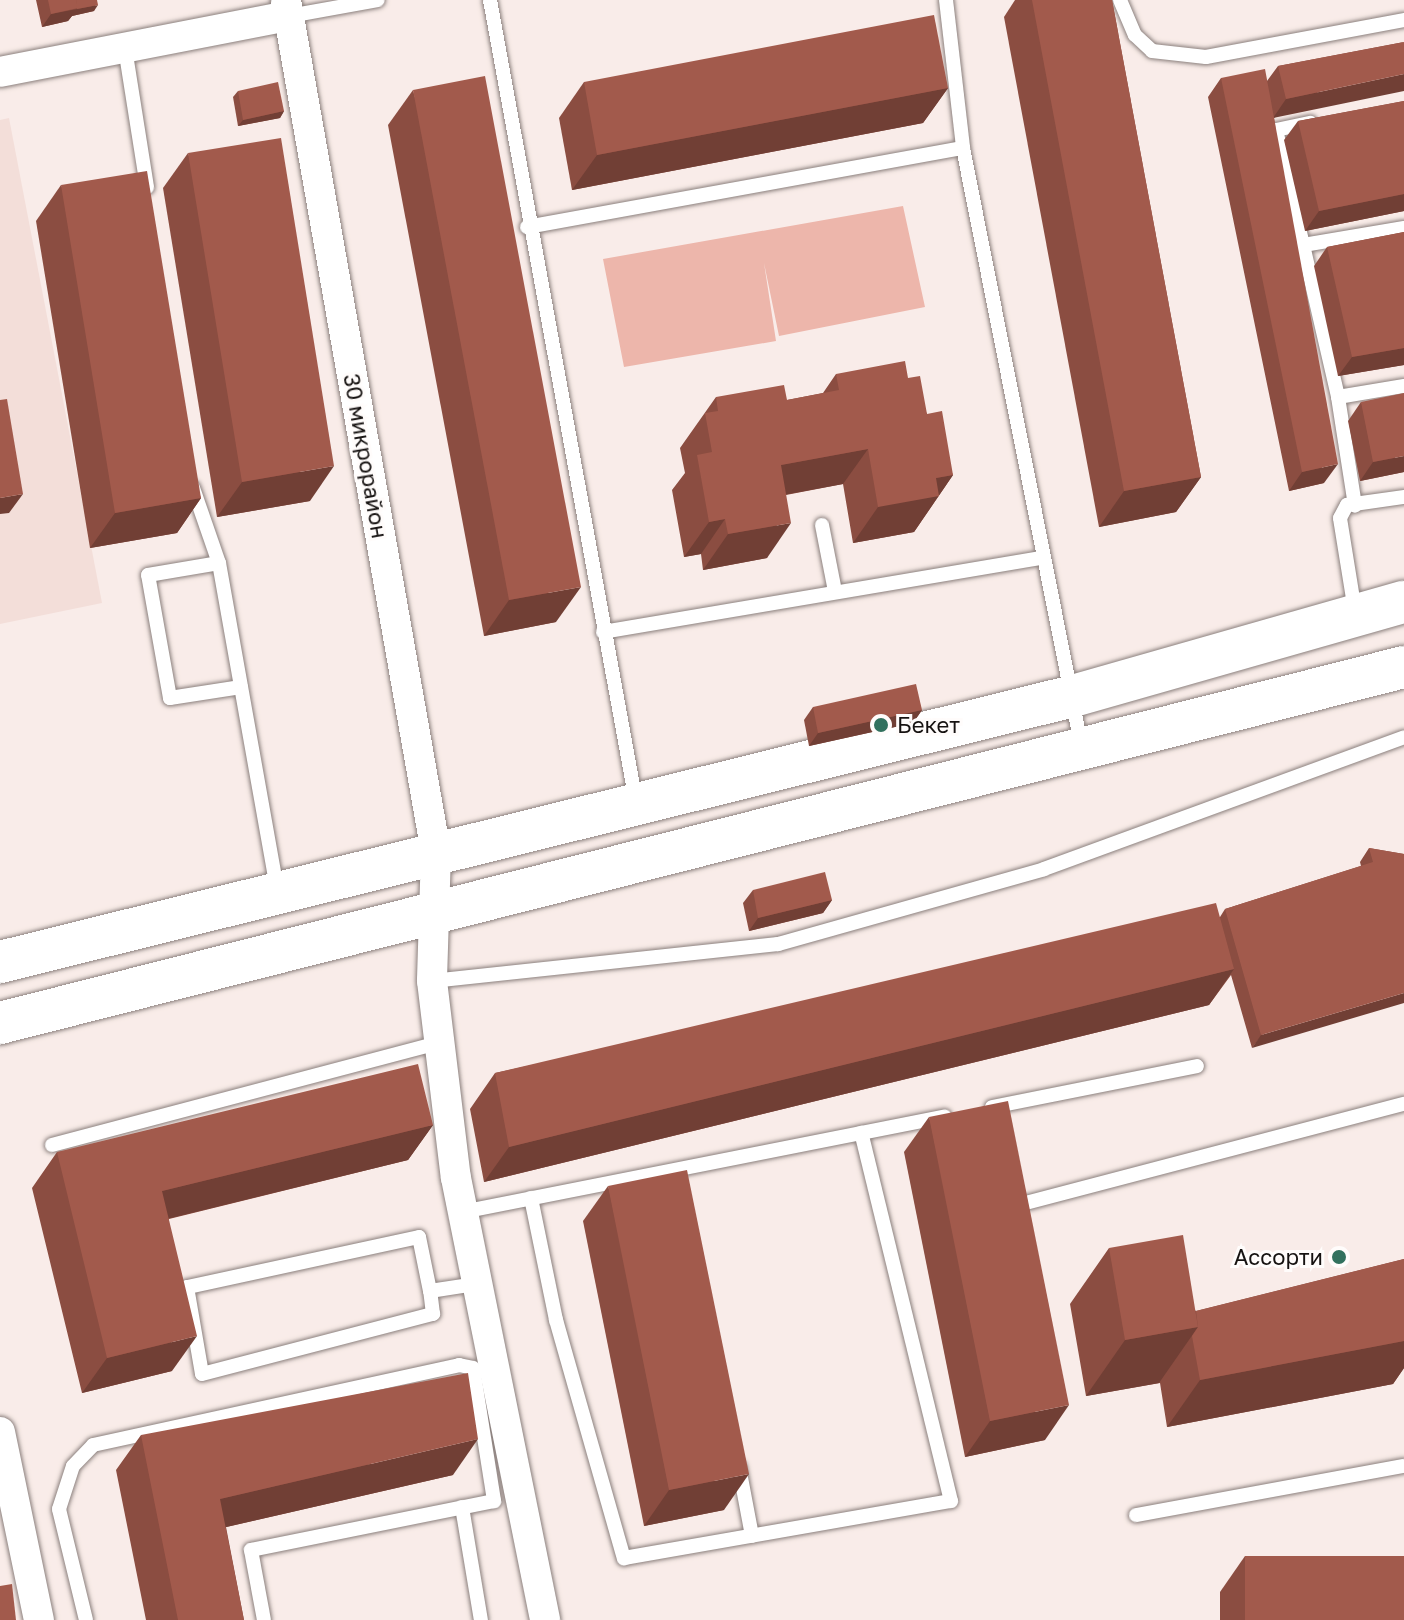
<!DOCTYPE html>
<meta charset="utf-8">
<style>
body{margin:0}
#map{position:relative;width:1404px;height:1620px;overflow:hidden;background:#f9ece9;font-family:"Golos Text",sans-serif}
div>[style]{position:absolute}
[style*='--x']{left:calc(var(--x)*1px);top:calc(var(--y)*1px);width:calc(var(--w)*1px);rotate:calc(var(--a)*1deg)}
.built>*{inset:0;background:#f3ded9}
.green>*{inset:0;background:#edb6ab}
.roads{filter:drop-shadow(0 0 2px #8b807d) drop-shadow(0 0 2px #8b807d)}
.lane>*{height:14px;margin:-7px;padding:0 7px;transform-origin:7px;border-radius:7px;background:#fff}
.street>*{height:30px;margin:-15px;padding:0 15px;transform-origin:15px;border-radius:15px;background:#fff}
.secondary>*{height:42px;margin:-21px;padding:0 21px;transform-origin:21px;border-radius:21px;background:#fff}
.wall>*{inset:0;background:#8b4d41}
.shaded-wall>*{inset:0;background:#713f35}
.building>*{inset:0;background:#a25a4c}
.dots>*{width:22px;height:22px;translate:-50% -50%;box-sizing:border-box;border:4px solid #fffcfb;border-radius:50%}
span{translate:-50% -50%;white-space:nowrap;text-align:center;line-height:1.15;-webkit-text-stroke:6px #fffcfb;paint-order:stroke}
.street-label{font-size:22px;color:#161211}
.poi-label{font-size:22px;color:#161211}
.left{translate:0 -50%;text-align:left}
.right{translate:-100% -50%;text-align:right}
</style>
<div id="map">
<div class="built">
<i style="clip-path:polygon(9px 118px,102px 603px,0 624px,0 120px)"></i>
</div>
<div class="green">
<i style="clip-path:polygon(903px 206px,925px 307px,779px 336px,764px 263px,776px 341px,624px 367px,603px 259px)"></i>
</div>
<div class="roads">
<div class="lane">
<i style="--x:490;--y:0;--w:815;--a:79.68"></i>
<i style="--x:946;--y:0;--w:149;--a:83.4"></i>
<i style="--x:963;--y:148;--w:608;--a:78.8"></i>
<i style="--x:1120;--y:0;--w:38;--a:67"></i>
<i style="--x:1135;--y:35;--w:23;--a:43"></i>
<i style="--x:1152;--y:51;--w:54;--a:6.3"></i>
<i style="--x:1206;--y:57;--w:201;--a:-10.6"></i>
<i style="--x:289;--y:16;--w:90;--a:-10.2"></i>
<i style="--x:125;--y:48;--w:141;--a:81"></i>
<i style="--x:527;--y:227;--w:443;--a:-10.3"></i>
<i style="--x:1404;--y:228;--w:102;--a:170.4"></i>
<i style="--x:1303;--y:245;--w:156;--a:77"></i>
<i style="--x:1338;--y:397;--w:67;--a:-9.5"></i>
<i style="--x:1303;--y:245;--w:118;--a:-103.2"></i>
<i style="--x:1276;--y:130;--w:35;--a:-12"></i>
<i style="--x:1338;--y:397;--w:110;--a:81.1"></i>
<i style="--x:193;--y:488;--w:79;--a:70.9"></i>
<i style="--x:822;--y:525;--w:67;--a:78.9"></i>
<i style="--x:1355;--y:611;--w:94;--a:-99.2"></i>
<i style="--x:1340;--y:518;--w:15;--a:-62"></i>
<i style="--x:1347;--y:505;--w:58;--a:-8"></i>
<i style="--x:603;--y:632;--w:442;--a:-9.6"></i>
<i style="--x:241;--y:687;--w:72;--a:171.2"></i>
<i style="--x:170;--y:698;--w:125;--a:-100.1"></i>
<i style="--x:148;--y:575;--w:72;--a:-9.6"></i>
<i style="--x:219;--y:563;--w:331;--a:79.9"></i>
<i style="--x:432;--y:981;--w:348;--a:-6.1"></i>
<i style="--x:778;--y:944;--w:276;--a:-15.7"></i>
<i style="--x:1044;--y:869;--w:383;--a:-20.1"></i>
<i style="--x:992;--y:1107;--w:209;--a:-11.3"></i>
<i style="--x:52;--y:1145;--w:399;--a:-14.8"></i>
<i style="--x:531;--y:1198;--w:125;--a:78.4"></i>
<i style="--x:556;--y:1320;--w:248;--a:74.1"></i>
<i style="--x:624;--y:1558;--w:332;--a:-9.9"></i>
<i style="--x:951;--y:1501;--w:379;--a:-103.7"></i>
<i style="--x:1018;--y:1205;--w:399;--a:-14.7"></i>
<i style="--x:462;--y:1212;--w:492;--a:-11.2"></i>
<i style="--x:430;--y:1291;--w:55;--a:-101.5"></i>
<i style="--x:419;--y:1237;--w:237;--a:167.8"></i>
<i style="--x:187;--y:1287;--w:88;--a:80.2"></i>
<i style="--x:202;--y:1374;--w:239;--a:-14.6"></i>
<i style="--x:433;--y:1314;--w:23;--a:-97"></i>
<i style="--x:430;--y:1291;--w:47;--a:-8.7"></i>
<i style="--x:739;--y:1467;--w:70;--a:79.3"></i>
<i style="--x:462;--y:1507;--w:115;--a:80.5"></i>
<i style="--x:1136;--y:1515;--w:272;--a:-10.4"></i>
<i style="--x:86;--y:1620;--w:114;--a:-103.7"></i>
<i style="--x:59;--y:1509;--w:45;--a:-72"></i>
<i style="--x:73;--y:1466;--w:29;--a:-46"></i>
<i style="--x:93;--y:1445;--w:375;--a:-12.3"></i>
<i style="--x:459;--y:1365;--w:14;--a:12"></i>
<i style="--x:473;--y:1368;--w:135;--a:81"></i>
<i style="--x:494;--y:1501;--w:248;--a:168.6"></i>
<i style="--x:251;--y:1550;--w:71;--a:79.5"></i>
</div>
<div class="street">
<i style="--x:286;--y:0;--w:865;--a:80.02"></i>
<i style="--x:436;--y:852;--w:129;--a:91.8"></i>
<i style="--x:432;--y:981;--w:198;--a:83.1"></i>
<i style="--x:456;--y:1178;--w:451;--a:78.6"></i>
<i style="--x:0;--y:72;--w:294;--a:-11"></i>
<i style="--x:0;--y:1432;--w:192;--a:78.3"></i>
</div>
<div class="secondary">
<i style="--x:0;--y:962;--w:1105;--a:-13.92"></i>
<i style="--x:1073;--y:696;--w:344;--a:-15.9"></i>
<i style="--x:0;--y:1023;--w:1448;--a:-14.23"></i>
</div>
</div>
<div class="wall">
<i style="clip-path:polygon(36px 0,97px 0,94px 11px,72px 16px,68px 21px,42px 27px)"></i>
<i style="clip-path:polygon(1015px 0,1112px 0,1201px 477px,1176px 512px,1099px 527px,1004px 17px)"></i>
<i style="clip-path:polygon(1404px 42px,1274px 118px,1324px 483px,1289px 491px,1208px 97px,1221px 78px,1267px 81px,1278px 66px)"></i>
<i style="clip-path:polygon(584px 82px,948px 88px,923px 123px,572px 190px,559px 118px)"></i>
<i style="clip-path:polygon(413px 90px,556px 622px,484px 636px,388px 125px)"></i>
<i style="clip-path:polygon(238px 91px,284px 111px,280px 118px,238px 126px,233px 97px)"></i>
<i style="clip-path:polygon(1404px 101px,1404px 211px,1305px 231px,1284px 140px,1298px 121px)"></i>
<i style="clip-path:polygon(188px 153px,310px 501px,217px 517px,163px 188px)"></i>
<i style="clip-path:polygon(61px 185px,201px 498px,177px 533px,90px 548px,36px 221px)"></i>
<i style="clip-path:polygon(1404px 232px,1404px 365px,1338px 376px,1314px 266px,1327px 247px)"></i>
<i style="clip-path:polygon(836px 374px,908px 378px,927px 414px,953px 475px,914px 532px,853px 543px,843px 484px,786px 495px,767px 558px,703px 570px,701px 554px,684px 557px,672px 490px,685px 473px,680px 448px,716px 397px,787px 400px,823px 393px)"></i>
<i style="clip-path:polygon(1361px 402px,1404px 472px,1360px 481px,1348px 421px)"></i>
<i style="clip-path:polygon(813px 707px,922px 710px,913px 723px,809px 746px,804px 720px)"></i>
<i style="clip-path:polygon(1369px 848px,1404px 854px,1252px 1048px,1231px 975px,1209px 1005px,484px 1182px,470px 1109px,495px 1073px,1220px 917px,1225px 909px,1361px 866px,1360px 862px)"></i>
<i style="clip-path:polygon(753px 890px,832px 900px,823px 913px,749px 931px,743px 903px)"></i>
<i style="clip-path:polygon(929px 1117px,1045px 1440px,965px 1457px,904px 1152px)"></i>
<i style="clip-path:polygon(433px 1125px,408px 1160px,169px 1219px,172px 1371px,82px 1393px,32px 1188px,57px 1152px)"></i>
<i style="clip-path:polygon(608px 1186px,724px 1510px,644px 1526px,583px 1221px)"></i>
<i style="clip-path:polygon(1109px 1248px,1196px 1311px,1404px 1259px,1404px 1368px,1393px 1384px,1167px 1427px,1160px 1383px,1086px 1396px,1070px 1304px)"></i>
<i style="clip-path:polygon(141px 1435px,453px 1475px,226px 1527px,244px 1620px,146px 1620px,116px 1470px)"></i>
<i style="clip-path:polygon(1245px 1556px,1404px 1620px,1220px 1620px,1220px 1592px)"></i>
</div>
<div class="shaded-wall">
<i style="clip-path:polygon(98px 5px,94px 11px,72px 16px,68px 21px,42px 27px,51px 14px)"></i>
<i style="clip-path:polygon(1404px 74px,1404px 91px,1273px 118px,1286px 99px)"></i>
<i style="clip-path:polygon(948px 88px,923px 123px,572px 190px,597px 155px)"></i>
<i style="clip-path:polygon(284px 111px,280px 118px,238px 126px,243px 120px)"></i>
<i style="clip-path:polygon(1404px 194px,1404px 211px,1305px 231px,1319px 211px)"></i>
<i style="clip-path:polygon(1404px 348px,1404px 365px,1338px 376px,1352px 357px)"></i>
<i style="clip-path:polygon(868px 449px,843px 484px,756px 500px,781px 465px)"></i>
<i style="clip-path:polygon(1404px 456px,1404px 472px,1360px 481px,1373px 462px)"></i>
<i style="clip-path:polygon(1338px 464px,1324px 483px,1289px 491px,1302px 472px)"></i>
<i style="clip-path:polygon(334px 466px,310px 501px,217px 517px,242px 482px)"></i>
<i style="clip-path:polygon(953px 475px,914px 532px,853px 543px,878px 507px,936px 478px)"></i>
<i style="clip-path:polygon(1201px 477px,1176px 512px,1099px 527px,1124px 491px)"></i>
<i style="clip-path:polygon(23px 494px,9px 513px,0 514px,0 498px)"></i>
<i style="clip-path:polygon(201px 498px,177px 533px,90px 548px,115px 513px)"></i>
<i style="clip-path:polygon(725px 519px,701px 554px,684px 557px,709px 522px)"></i>
<i style="clip-path:polygon(791px 523px,767px 558px,703px 570px,728px 534px)"></i>
<i style="clip-path:polygon(581px 587px,556px 622px,484px 636px,509px 600px)"></i>
<i style="clip-path:polygon(922px 710px,913px 723px,809px 746px,818px 733px)"></i>
<i style="clip-path:polygon(832px 900px,823px 913px,749px 931px,758px 918px)"></i>
<i style="clip-path:polygon(1234px 969px,1209px 1005px,484px 1182px,509px 1147px)"></i>
<i style="clip-path:polygon(1404px 993px,1404px 1003px,1252px 1048px,1261px 1035px)"></i>
<i style="clip-path:polygon(433px 1125px,408px 1160px,138px 1226px,162px 1191px)"></i>
<i style="clip-path:polygon(1198px 1327px,1159px 1383px,1086px 1396px,1125px 1340px)"></i>
<i style="clip-path:polygon(197px 1336px,172px 1371px,82px 1393px,107px 1358px)"></i>
<i style="clip-path:polygon(1404px 1341px,1404px 1368px,1393px 1384px,1167px 1427px,1200px 1380px)"></i>
<i style="clip-path:polygon(1069px 1405px,1045px 1440px,965px 1457px,990px 1421px)"></i>
<i style="clip-path:polygon(478px 1439px,453px 1475px,196px 1534px,220px 1499px)"></i>
<i style="clip-path:polygon(749px 1474px,724px 1510px,644px 1526px,669px 1490px)"></i>
</div>
<div class="building">
<i style="clip-path:polygon(48px 0,76px 0,78px 8px,51px 14px)"></i>
<i style="clip-path:polygon(76px 0,97px 0,98px 5px,77px 9px)"></i>
<i style="clip-path:polygon(1032px 0,1112px 0,1201px 477px,1124px 491px)"></i>
<i style="clip-path:polygon(934px 15px,948px 88px,597px 155px,584px 82px)"></i>
<i style="clip-path:polygon(1404px 42px,1404px 74px,1286px 99px,1278px 66px)"></i>
<i style="clip-path:polygon(1265px 69px,1338px 464px,1302px 472px,1221px 78px)"></i>
<i style="clip-path:polygon(485px 76px,581px 587px,509px 600px,413px 90px)"></i>
<i style="clip-path:polygon(278px 82px,284px 111px,243px 120px,238px 91px)"></i>
<i style="clip-path:polygon(1404px 101px,1404px 194px,1319px 211px,1298px 121px)"></i>
<i style="clip-path:polygon(281px 138px,334px 466px,242px 482px,188px 153px)"></i>
<i style="clip-path:polygon(147px 171px,201px 498px,115px 513px,61px 185px)"></i>
<i style="clip-path:polygon(1404px 232px,1404px 348px,1352px 357px,1327px 247px)"></i>
<i style="clip-path:polygon(905px 361px,908px 378px,920px 376px,927px 414px,942px 411px,953px 475px,936px 478px,939px 496px,878px 507px,868px 449px,781px 465px,791px 523px,728px 534px,725px 519px,709px 522px,697px 455px,712px 452px,705px 413px,718px 411px,716px 397px,784px 385px,787px 400px,839px 390px,836px 374px)"></i>
<i style="clip-path:polygon(1404px 393px,1404px 456px,1373px 462px,1361px 402px)"></i>
<i style="clip-path:polygon(7px 399px,23px 494px,0 498px,0 400px)"></i>
<i style="clip-path:polygon(916px 684px,922px 710px,818px 733px,813px 707px)"></i>
<i style="clip-path:polygon(1369px 848px,1404px 854px,1404px 993px,1261px 1035px,1225px 909px,1373px 862px)"></i>
<i style="clip-path:polygon(825px 872px,832px 900px,758px 918px,753px 890px)"></i>
<i style="clip-path:polygon(1216px 903px,1234px 969px,509px 1147px,495px 1073px)"></i>
<i style="clip-path:polygon(418px 1064px,433px 1125px,162px 1191px,197px 1336px,107px 1358px,57px 1152px)"></i>
<i style="clip-path:polygon(1008px 1101px,1069px 1405px,990px 1421px,929px 1117px)"></i>
<i style="clip-path:polygon(687px 1170px,749px 1474px,669px 1490px,608px 1186px)"></i>
<i style="clip-path:polygon(1183px 1235px,1198px 1327px,1125px 1340px,1109px 1248px)"></i>
<i style="clip-path:polygon(1404px 1259px,1404px 1341px,1200px 1380px,1192px 1336px,1198px 1327px,1196px 1311px)"></i>
<i style="clip-path:polygon(468px 1373px,478px 1439px,220px 1499px,244px 1620px,178px 1620px,141px 1435px)"></i>
<i style="clip-path:polygon(1245px 1556px,1404px 1556px,1404px 1620px,1245px 1620px)"></i>
<i style="clip-path:polygon(12px 1584px,16px 1620px,0 1620px,0 1586px)"></i>
</div>
<div class="dots">
<i style="left:881px;top:725px;background:#32715e"></i>
<i style="left:1339px;top:1257px;background:#32715e"></i>
</div>
<div class="street-label">
<span style="left:366px;top:456px;rotate:80deg">30 микрорайон</span>
</div>
<div class="poi-label">
<span class="left" style="left:897px;top:725px">Бекет</span>
<span class="right" style="left:1323px;top:1257px">Ассорти</span>
</div>
</div>
